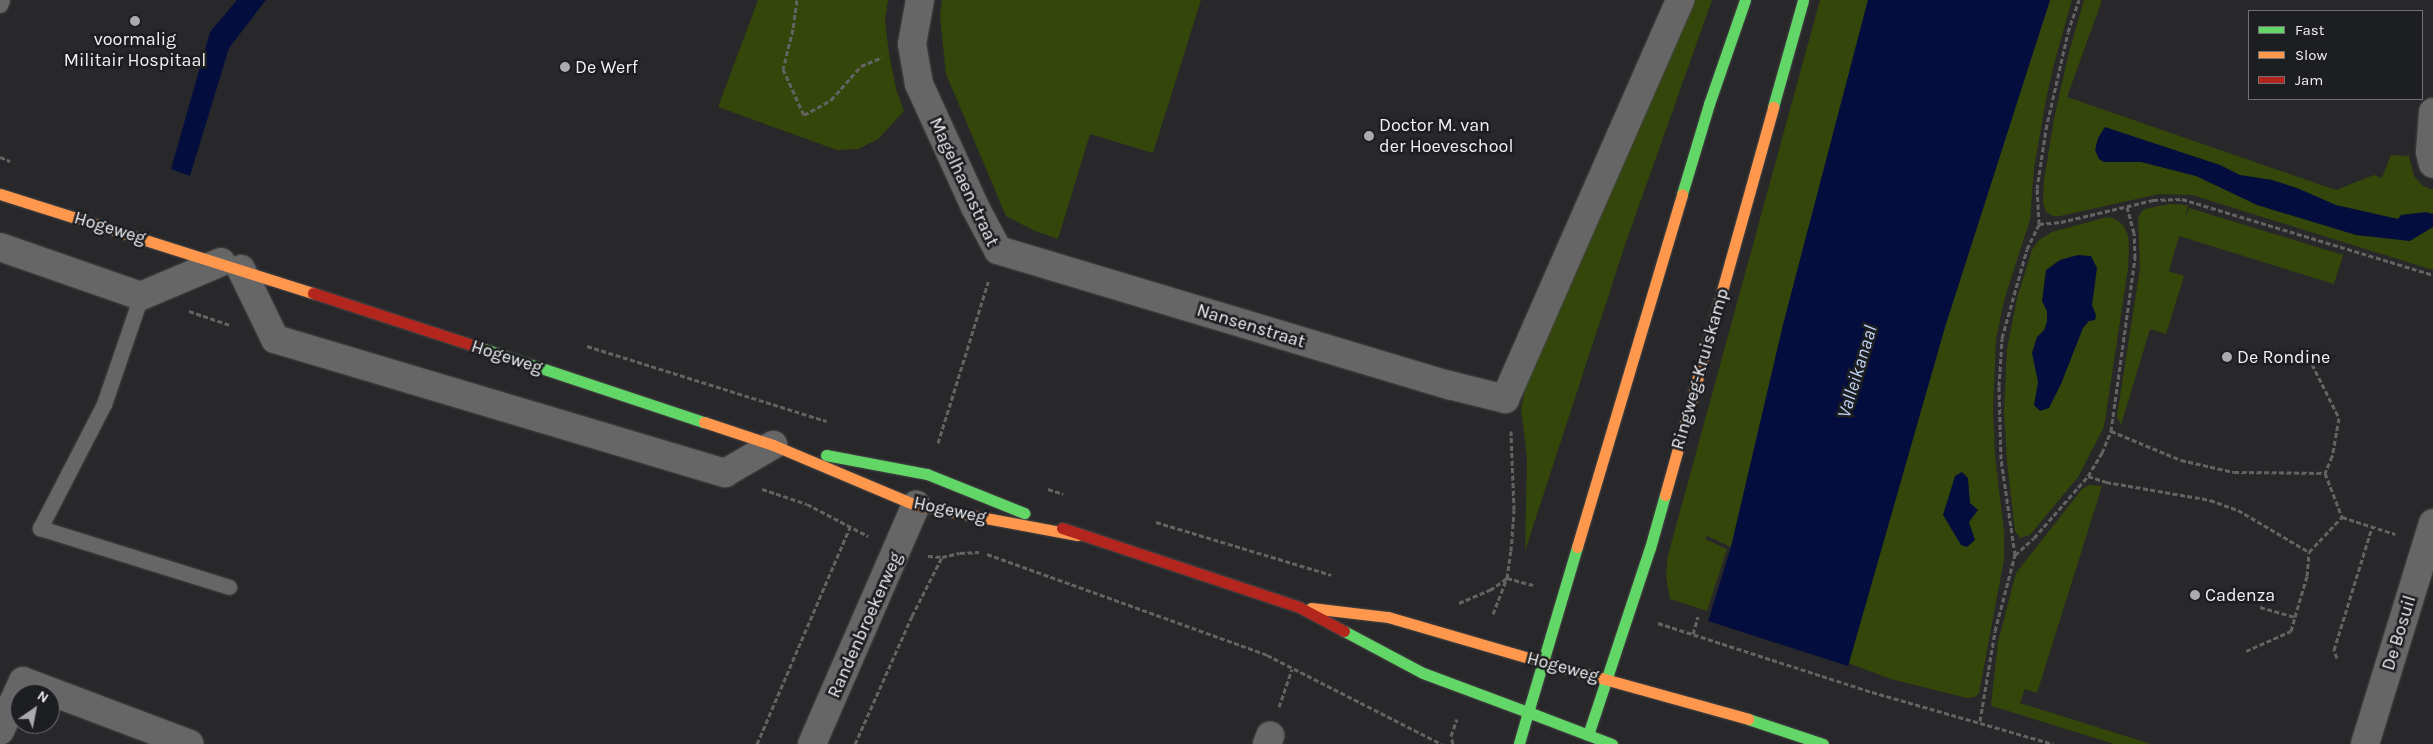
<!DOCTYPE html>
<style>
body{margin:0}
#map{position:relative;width:2433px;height:744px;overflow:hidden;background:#28282a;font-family:Karla,sans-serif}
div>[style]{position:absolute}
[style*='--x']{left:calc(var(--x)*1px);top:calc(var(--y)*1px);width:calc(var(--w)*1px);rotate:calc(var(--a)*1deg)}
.green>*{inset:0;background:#344609}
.water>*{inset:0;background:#040e3e}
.pier>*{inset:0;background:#28282a}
.path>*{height:3px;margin-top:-1.5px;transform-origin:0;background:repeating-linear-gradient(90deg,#636364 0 5px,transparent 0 7.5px)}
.roads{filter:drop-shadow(0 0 1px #464648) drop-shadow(0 0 1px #464648)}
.lane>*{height:15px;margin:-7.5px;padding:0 7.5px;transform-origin:7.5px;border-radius:7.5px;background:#666667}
.street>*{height:28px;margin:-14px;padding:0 14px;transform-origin:14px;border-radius:14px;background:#666667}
.fast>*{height:11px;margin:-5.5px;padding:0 5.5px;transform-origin:5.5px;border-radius:5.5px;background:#63d668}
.slow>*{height:11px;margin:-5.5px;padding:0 5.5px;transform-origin:5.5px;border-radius:5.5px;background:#ff974d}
.jam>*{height:11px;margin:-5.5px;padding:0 5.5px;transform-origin:5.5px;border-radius:5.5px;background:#b3261e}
.dots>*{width:14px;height:14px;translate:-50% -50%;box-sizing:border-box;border:2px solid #1d1e21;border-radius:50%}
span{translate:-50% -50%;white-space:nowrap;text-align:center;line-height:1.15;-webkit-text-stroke:5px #1d1e21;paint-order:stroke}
.poi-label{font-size:18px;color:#f1f1f4}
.left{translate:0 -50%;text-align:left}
.street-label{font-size:18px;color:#f1f1f4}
.water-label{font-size:19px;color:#bed2f5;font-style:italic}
.legend{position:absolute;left:2248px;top:10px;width:175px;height:90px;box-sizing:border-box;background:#1d1e21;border:1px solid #727275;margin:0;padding:6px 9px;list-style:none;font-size:15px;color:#f1f1f4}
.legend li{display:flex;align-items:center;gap:10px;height:25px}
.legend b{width:25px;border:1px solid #727275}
.north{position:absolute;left:10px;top:684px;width:50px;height:50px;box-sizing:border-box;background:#1d1e21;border:1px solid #727275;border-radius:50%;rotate:33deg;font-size:14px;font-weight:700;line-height:20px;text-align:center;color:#f1f1f4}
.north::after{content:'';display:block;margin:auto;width:18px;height:22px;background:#ababad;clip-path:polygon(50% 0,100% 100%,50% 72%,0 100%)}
</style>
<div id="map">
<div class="green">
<i style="clip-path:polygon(758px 0,888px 0,885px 20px,889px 54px,896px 89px,904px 111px,878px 139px,858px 149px,837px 150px,718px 107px)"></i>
<i style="clip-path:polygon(942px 0,1201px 0,1153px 153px,1090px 134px,1058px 239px,1033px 230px,1006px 216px,946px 74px,940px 16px)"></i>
<i style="clip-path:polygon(1687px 0,1712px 0,1626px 242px,1525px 551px,1527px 457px,1521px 409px,1536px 331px)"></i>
<i style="clip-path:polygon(1820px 0,1868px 0,1783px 325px,1731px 547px,1707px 536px,1705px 539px,1727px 549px,1707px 611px,1670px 599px,1666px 576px,1668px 555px)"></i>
<i style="clip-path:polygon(2050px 0,2072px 0,2054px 64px,2046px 100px,2034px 168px,2030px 220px,2005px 297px,1996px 339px,1993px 410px,1995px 455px,2004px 532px,2004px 559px,1979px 693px,1975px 697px,1967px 698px,1891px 679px,1848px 663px,1945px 327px)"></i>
<i style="clip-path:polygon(2084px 0,2102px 0,2067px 97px,2336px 190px,2374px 175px,2382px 178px,2391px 155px,2409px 156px,2414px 176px,2423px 186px,2433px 190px,2433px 270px,2192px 195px,2159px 194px,2060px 216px,2053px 216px,2046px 212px,2043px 203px,2044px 180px,2054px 119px,2069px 52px)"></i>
<i style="clip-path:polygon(2170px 204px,2188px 205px,2185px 221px,2189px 208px,2343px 255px,2334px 284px,2179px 236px,2169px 271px,2184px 276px,2166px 334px,2150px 329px,2121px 425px,2117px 416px,2140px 268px,2138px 217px,2144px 209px)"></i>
<i style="clip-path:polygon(2107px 217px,2115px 219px,2123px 225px,2128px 235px,2129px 247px,2128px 268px,2104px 427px,2078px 477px,2030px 535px,2020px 538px,2015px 531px,2007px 462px,2004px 412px,2007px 349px,2017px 298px,2032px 250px,2039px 240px,2052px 232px)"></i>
<i style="clip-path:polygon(2089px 485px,2102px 486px,2037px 693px,2025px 689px,2020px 703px,2151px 744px,2114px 744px,1992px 706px,1991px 704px,1998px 642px,2016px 573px,2082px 489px)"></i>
</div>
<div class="water">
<i style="clip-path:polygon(237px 0,266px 0,229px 48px,190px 176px,171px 169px,210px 32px)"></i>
<i style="clip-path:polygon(1868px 0,2050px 0,1945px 327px,1849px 663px,1824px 744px,1670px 744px,1731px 547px,1783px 325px)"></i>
<i style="clip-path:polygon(2105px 127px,2220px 165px,2240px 175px,2272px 180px,2297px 188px,2336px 205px,2398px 219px,2401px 215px,2426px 212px,2433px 214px,2433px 227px,2410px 241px,2356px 235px,2257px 205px,2196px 176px,2141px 162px,2104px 162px,2099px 159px,2095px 150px,2098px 138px)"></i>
<i style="clip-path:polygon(2078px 255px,2091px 256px,2097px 268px,2092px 305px,2096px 315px,2095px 320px,2089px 321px,2083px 328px,2061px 384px,2049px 408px,2040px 411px,2034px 405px,2038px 382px,2032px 353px,2037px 337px,2044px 330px,2047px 322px,2047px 311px,2042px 301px,2046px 270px,2060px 260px)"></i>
<i style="clip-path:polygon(1962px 472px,1968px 478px,1970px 503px,1978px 510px,1969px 522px,1975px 540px,1967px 547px,1961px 545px,1943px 515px,1955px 476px)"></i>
</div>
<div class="pier">
<i style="clip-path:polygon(1705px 620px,1851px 667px,1827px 744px,1667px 744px)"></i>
</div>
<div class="path">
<i style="--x:797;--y:0;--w:29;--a:98"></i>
<i style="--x:793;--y:29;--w:41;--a:104"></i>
<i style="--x:783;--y:69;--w:51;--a:65.5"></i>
<i style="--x:804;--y:115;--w:31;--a:-29"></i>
<i style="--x:831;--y:100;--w:45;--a:-48.6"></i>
<i style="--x:861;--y:66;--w:23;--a:-23"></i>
<i style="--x:0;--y:157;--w:11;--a:22"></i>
<i style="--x:2039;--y:224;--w:22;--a:-5"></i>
<i style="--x:2061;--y:222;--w:95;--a:-13.4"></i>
<i style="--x:2153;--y:200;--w:29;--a:-2"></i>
<i style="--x:2182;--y:199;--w:262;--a:16.8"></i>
<i style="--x:189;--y:311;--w:43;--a:18.9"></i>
<i style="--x:587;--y:346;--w:251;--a:17.4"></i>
<i style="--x:2297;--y:358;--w:16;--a:22"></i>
<i style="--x:2312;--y:364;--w:60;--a:63.4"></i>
<i style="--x:2339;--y:418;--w:39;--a:100"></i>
<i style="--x:2332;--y:456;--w:18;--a:112"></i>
<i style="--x:2325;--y:473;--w:47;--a:68.9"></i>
<i style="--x:2111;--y:431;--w:76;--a:22.5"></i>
<i style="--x:2181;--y:460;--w:54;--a:12.8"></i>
<i style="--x:2234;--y:472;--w:91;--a:0.6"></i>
<i style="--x:938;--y:443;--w:169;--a:-72.7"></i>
<i style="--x:2088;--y:476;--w:19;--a:18"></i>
<i style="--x:2106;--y:482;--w:106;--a:9.8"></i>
<i style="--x:2210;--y:500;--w:30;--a:20"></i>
<i style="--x:2238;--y:510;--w:82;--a:30.6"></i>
<i style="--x:762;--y:489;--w:47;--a:18.4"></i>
<i style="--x:807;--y:504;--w:69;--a:27.7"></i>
<i style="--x:1048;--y:489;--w:16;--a:18"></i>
<i style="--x:1156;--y:522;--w:183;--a:16.8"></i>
<i style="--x:987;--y:554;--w:298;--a:19.8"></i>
<i style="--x:1267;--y:655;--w:196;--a:27"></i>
<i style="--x:2015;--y:555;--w:25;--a:-42"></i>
<i style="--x:2034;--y:538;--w:82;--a:-48.9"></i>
<i style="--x:2088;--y:476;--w:27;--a:-59"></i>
<i style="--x:2102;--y:453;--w:24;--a:-68"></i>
<i style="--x:2111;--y:431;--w:175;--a:-82.1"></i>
<i style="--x:2135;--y:258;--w:25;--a:-92"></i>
<i style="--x:2134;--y:233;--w:27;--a:-105"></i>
<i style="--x:928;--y:556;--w:14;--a:4"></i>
<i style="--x:942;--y:557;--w:18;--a:-13"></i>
<i style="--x:960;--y:553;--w:19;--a:-3"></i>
<i style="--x:1507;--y:578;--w:27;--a:15"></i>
<i style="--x:1459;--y:603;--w:34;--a:-23"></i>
<i style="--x:1490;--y:590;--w:21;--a:-35"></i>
<i style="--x:2260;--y:607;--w:36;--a:16"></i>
<i style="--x:2295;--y:617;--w:43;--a:-73.7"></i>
<i style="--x:2307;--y:576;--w:24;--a:-85"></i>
<i style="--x:2309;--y:552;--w:48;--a:-46.7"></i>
<i style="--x:2342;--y:517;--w:56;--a:17.8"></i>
<i style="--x:1493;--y:614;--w:39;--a:-69"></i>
<i style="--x:1507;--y:578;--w:27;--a:-82"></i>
<i style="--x:1511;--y:551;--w:41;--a:-85.8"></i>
<i style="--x:1514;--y:510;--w:79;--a:-92.2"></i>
<i style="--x:1658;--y:623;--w:225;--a:17.9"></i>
<i style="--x:1872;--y:692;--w:188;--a:16"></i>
<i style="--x:1693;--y:634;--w:18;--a:-74"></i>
<i style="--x:2246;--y:651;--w:49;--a:-24"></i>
<i style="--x:2291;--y:631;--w:15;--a:-74"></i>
<i style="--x:2337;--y:658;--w:9;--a:-111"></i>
<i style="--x:2334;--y:650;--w:129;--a:-72.8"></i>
<i style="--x:1279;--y:707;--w:40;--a:-71.1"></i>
<i style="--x:1980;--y:721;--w:91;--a:-80.5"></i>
<i style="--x:1995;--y:631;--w:79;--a:-75.3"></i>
<i style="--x:2015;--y:555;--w:97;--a:-98.3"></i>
<i style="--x:2001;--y:459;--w:73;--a:-91.6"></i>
<i style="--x:1999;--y:386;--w:48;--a:-86.4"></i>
<i style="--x:2002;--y:338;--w:92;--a:-74.3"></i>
<i style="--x:2027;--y:249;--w:28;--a:-64"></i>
<i style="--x:2039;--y:224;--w:35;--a:-93"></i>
<i style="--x:2037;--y:189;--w:61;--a:-81.5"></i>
<i style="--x:2046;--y:129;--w:99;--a:-77.2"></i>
<i style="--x:2068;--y:32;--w:34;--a:-71"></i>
<i style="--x:757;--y:744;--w:236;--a:-66.8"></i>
<i style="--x:855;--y:744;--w:140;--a:-66"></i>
<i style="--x:912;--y:616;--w:66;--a:-63"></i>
<i style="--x:1453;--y:744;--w:8;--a:-104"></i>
<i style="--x:1451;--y:736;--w:18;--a:-71"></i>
</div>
<div class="roads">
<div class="lane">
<i style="--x:0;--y:5;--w:5;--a:-68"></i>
<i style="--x:141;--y:296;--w:114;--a:108.9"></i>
<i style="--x:104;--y:404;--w:140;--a:117.3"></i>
<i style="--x:40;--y:528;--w:198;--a:17.3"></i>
</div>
<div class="street">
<i style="--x:920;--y:0;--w:45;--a:100.3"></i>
<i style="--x:912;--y:44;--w:41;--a:80.1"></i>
<i style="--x:919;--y:84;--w:135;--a:65.5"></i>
<i style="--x:975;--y:207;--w:49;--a:61.9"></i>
<i style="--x:998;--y:250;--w:471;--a:16.7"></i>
<i style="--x:1449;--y:385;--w:58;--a:14"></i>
<i style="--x:1505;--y:399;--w:436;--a:-66.3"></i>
<i style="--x:2433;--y:112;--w:40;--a:94.3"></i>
<i style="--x:2430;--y:152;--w:12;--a:76"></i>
<i style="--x:0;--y:247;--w:149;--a:19.2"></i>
<i style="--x:141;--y:296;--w:87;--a:-23"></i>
<i style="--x:241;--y:269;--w:78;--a:64.1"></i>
<i style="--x:275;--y:339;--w:470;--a:16.6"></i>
<i style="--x:725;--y:473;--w:56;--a:-30.3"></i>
<i style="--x:0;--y:731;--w:55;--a:-65.3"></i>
<i style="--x:23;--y:681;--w:178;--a:20.7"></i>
<i style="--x:812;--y:744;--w:261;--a:-66.5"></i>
<i style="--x:1267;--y:744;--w:9;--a:-69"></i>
<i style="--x:2365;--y:744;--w:231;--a:-72.9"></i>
</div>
<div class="fast">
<i style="--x:1773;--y:107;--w:111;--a:-74.3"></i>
<i style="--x:1682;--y:194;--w:94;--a:-73.3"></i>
<i style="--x:1709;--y:104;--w:110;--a:-70.9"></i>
<i style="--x:481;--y:348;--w:235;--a:18.4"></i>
<i style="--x:826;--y:455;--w:103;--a:10.7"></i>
<i style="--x:927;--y:474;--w:105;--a:21.9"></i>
<i style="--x:1577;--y:547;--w:172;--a:106.5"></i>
<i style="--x:1528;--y:712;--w:90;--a:20.9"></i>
<i style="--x:1344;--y:631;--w:89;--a:28"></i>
<i style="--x:1423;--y:673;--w:112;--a:20.4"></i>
<i style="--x:1528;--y:712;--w:33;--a:106"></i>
<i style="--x:1748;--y:719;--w:79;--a:18.4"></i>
<i style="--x:1588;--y:735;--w:197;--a:-71.7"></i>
<i style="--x:1650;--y:548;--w:55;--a:-74.2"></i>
</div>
<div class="slow">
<i style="--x:0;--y:194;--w:328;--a:17.6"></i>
<i style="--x:704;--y:422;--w:73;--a:18.4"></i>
<i style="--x:773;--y:445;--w:155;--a:22.8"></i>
<i style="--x:916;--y:505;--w:164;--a:10.6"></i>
<i style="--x:1665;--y:495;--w:403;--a:-74.4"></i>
<i style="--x:1577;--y:547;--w:368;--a:-73.4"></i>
<i style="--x:1311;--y:608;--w:78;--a:6.7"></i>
<i style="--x:1388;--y:617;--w:161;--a:16.2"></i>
<i style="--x:1543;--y:662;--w:213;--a:15.5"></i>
</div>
<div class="jam">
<i style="--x:313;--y:293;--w:177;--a:18.1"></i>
<i style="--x:1062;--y:528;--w:250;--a:18.4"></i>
<i style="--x:1299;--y:607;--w:51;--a:28.1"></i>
</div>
</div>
<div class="dots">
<i style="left:135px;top:21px;background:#ababad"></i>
<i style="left:565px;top:67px;background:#ababad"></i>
<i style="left:1369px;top:136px;background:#ababad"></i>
<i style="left:2227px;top:357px;background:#ababad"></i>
<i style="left:2195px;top:595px;background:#ababad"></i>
</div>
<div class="poi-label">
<span style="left:135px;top:50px">voormalig<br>Militair Hospitaal</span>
<span class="left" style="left:575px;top:67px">De Werf</span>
<span class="left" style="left:1379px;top:136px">Doctor M. van<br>der Hoeveschool</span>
<span class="left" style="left:2237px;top:357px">De Rondine</span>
<span class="left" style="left:2205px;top:595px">Cadenza</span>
</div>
<div class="street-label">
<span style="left:964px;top:182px;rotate:65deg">Magelhaenstraat</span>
<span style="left:110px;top:228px;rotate:17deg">Hogeweg</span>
<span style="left:1251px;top:326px;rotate:17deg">Nansenstraat</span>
<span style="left:507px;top:357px;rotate:18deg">Hogeweg</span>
<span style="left:1700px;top:369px;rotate:-74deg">Ringweg-Kruiskamp</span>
<span style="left:950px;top:510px;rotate:12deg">Hogeweg</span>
<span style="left:865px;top:625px;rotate:-66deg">Randenbroekerweg</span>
<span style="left:2399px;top:633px;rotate:-73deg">De Bosuil</span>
<span style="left:1563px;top:667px;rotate:15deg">Hogeweg</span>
</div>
<div class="water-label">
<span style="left:1858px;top:372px;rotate:-73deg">Valleikanaal</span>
</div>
<ul class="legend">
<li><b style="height:6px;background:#63d668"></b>Fast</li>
<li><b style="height:6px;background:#ff974d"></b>Slow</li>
<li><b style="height:6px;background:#b3261e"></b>Jam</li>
</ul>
<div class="north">N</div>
</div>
